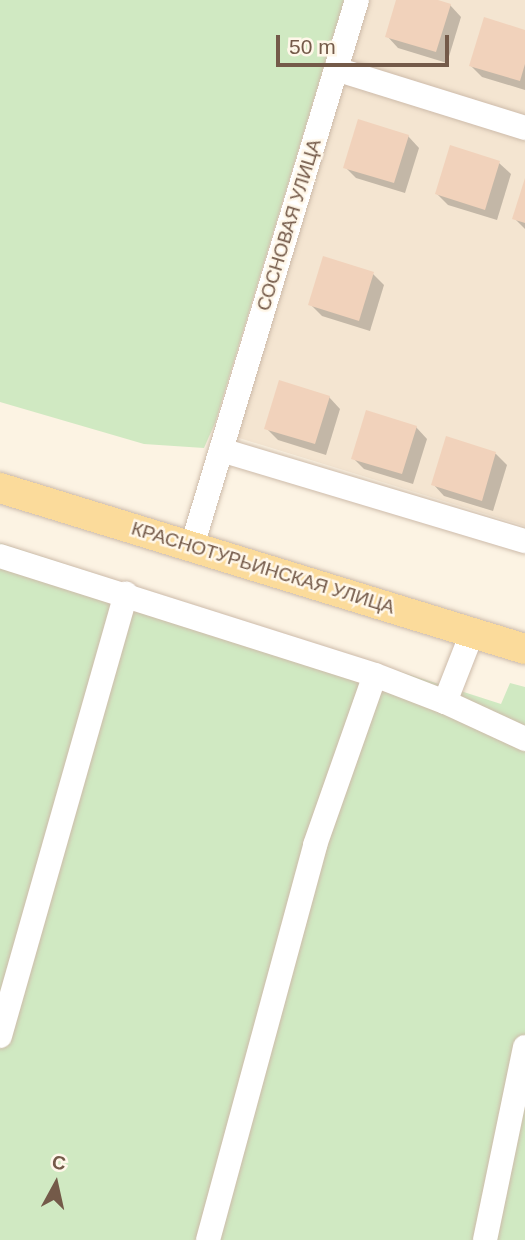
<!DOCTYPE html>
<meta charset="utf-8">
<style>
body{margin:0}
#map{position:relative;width:525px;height:1240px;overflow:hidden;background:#fcf3e3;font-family:Helvetica,sans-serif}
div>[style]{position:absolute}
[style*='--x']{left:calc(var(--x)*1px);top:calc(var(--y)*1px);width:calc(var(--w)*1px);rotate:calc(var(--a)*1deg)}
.residential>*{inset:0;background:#f4e5d1}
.green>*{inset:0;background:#d0e9c2}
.shadow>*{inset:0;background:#0003}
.building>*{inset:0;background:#f1d2bb}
.roads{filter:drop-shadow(0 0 2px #cdbbaa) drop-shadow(0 0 2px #cdbbaa)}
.minor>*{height:24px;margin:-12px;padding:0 12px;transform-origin:12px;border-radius:12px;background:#fff}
.major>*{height:30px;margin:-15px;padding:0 15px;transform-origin:15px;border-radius:15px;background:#fbdb9b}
span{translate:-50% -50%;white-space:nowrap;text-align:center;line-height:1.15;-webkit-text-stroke:5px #fff7e9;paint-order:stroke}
.street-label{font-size:19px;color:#745a49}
.north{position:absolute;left:21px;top:1149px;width:70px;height:70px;-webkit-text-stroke:5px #fff7e9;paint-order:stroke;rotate:8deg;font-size:19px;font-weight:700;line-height:28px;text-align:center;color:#745a49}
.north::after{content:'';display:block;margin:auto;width:24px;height:32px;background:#745a49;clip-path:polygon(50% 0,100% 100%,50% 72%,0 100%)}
.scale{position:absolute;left:276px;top:35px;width:173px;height:32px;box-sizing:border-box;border:4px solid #745a49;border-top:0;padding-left:9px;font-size:21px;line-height:24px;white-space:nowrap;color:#745a49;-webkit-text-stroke:5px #fff7e9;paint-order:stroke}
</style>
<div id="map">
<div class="residential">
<i style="clip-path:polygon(369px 0,525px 0,525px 526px,236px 437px)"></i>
</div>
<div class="green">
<i style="clip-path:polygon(0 0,344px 0,215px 423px,204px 448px,144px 444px,0 402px)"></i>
<i style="clip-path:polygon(0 543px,501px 704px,510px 683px,525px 687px,525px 1240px,0 1240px)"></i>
</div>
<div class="shadow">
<i style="clip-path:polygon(398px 0,433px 0,450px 5px,461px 17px,447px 63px,398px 48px,387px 36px)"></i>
<i style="clip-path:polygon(525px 32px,525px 90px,482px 77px,471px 66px)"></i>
<i style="clip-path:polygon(408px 136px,419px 148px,405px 193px,356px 178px,345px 167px)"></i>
<i style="clip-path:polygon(499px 163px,511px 174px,497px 220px,448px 205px,437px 194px)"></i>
<i style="clip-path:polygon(525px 182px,525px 229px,514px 218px)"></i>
<i style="clip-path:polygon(373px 274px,384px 285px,370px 331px,322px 316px,310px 304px)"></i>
<i style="clip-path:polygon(329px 397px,340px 409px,326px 455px,278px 440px,266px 428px)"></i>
<i style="clip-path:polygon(416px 427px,427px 439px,413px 484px,364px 469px,353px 458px)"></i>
<i style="clip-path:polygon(447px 439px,496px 454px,507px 465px,493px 511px,444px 496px,433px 484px)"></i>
</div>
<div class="building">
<i style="clip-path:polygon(396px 0,438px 0,451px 4px,436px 52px,385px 37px)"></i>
<i style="clip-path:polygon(484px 17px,525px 30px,525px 64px,520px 81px,469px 66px)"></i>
<i style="clip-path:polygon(358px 119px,409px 135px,394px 183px,343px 168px)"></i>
<i style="clip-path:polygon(450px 145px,500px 161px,485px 210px,435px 194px)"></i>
<i style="clip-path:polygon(525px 178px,525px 223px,512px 219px)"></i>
<i style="clip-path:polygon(323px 256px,374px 272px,359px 321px,308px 305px)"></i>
<i style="clip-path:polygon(279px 380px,330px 396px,315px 444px,264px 429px)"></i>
<i style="clip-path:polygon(366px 410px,417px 426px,402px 474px,351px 459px)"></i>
<i style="clip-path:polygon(446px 436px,496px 452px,482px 501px,431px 485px)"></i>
</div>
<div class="roads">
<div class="minor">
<i style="--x:336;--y:69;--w:198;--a:17.3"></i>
<i style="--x:221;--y:450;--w:317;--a:16.7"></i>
<i style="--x:192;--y:546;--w:570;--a:-73.19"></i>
<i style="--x:0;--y:556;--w:393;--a:17.6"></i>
<i style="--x:445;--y:702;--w:88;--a:24.8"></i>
<i style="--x:0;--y:1036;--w:460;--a:-74.1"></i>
<i style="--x:208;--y:1240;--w:409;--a:-74.8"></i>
<i style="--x:315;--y:845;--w:180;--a:-70.6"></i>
<i style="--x:375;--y:675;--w:75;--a:21.1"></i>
<i style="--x:445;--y:702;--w:74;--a:-68.6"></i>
<i style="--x:485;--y:1240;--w:197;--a:-78.3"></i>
</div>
<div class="major">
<i style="--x:0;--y:488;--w:549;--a:17.05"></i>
</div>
</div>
<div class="street-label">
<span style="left:289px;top:225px;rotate:-73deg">СОСНОВАЯ УЛИЦА</span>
<span style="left:263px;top:568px;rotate:17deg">КРАСНОТУРЬИНСКАЯ УЛИЦА</span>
</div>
<div class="north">С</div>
<div class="scale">50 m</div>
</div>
